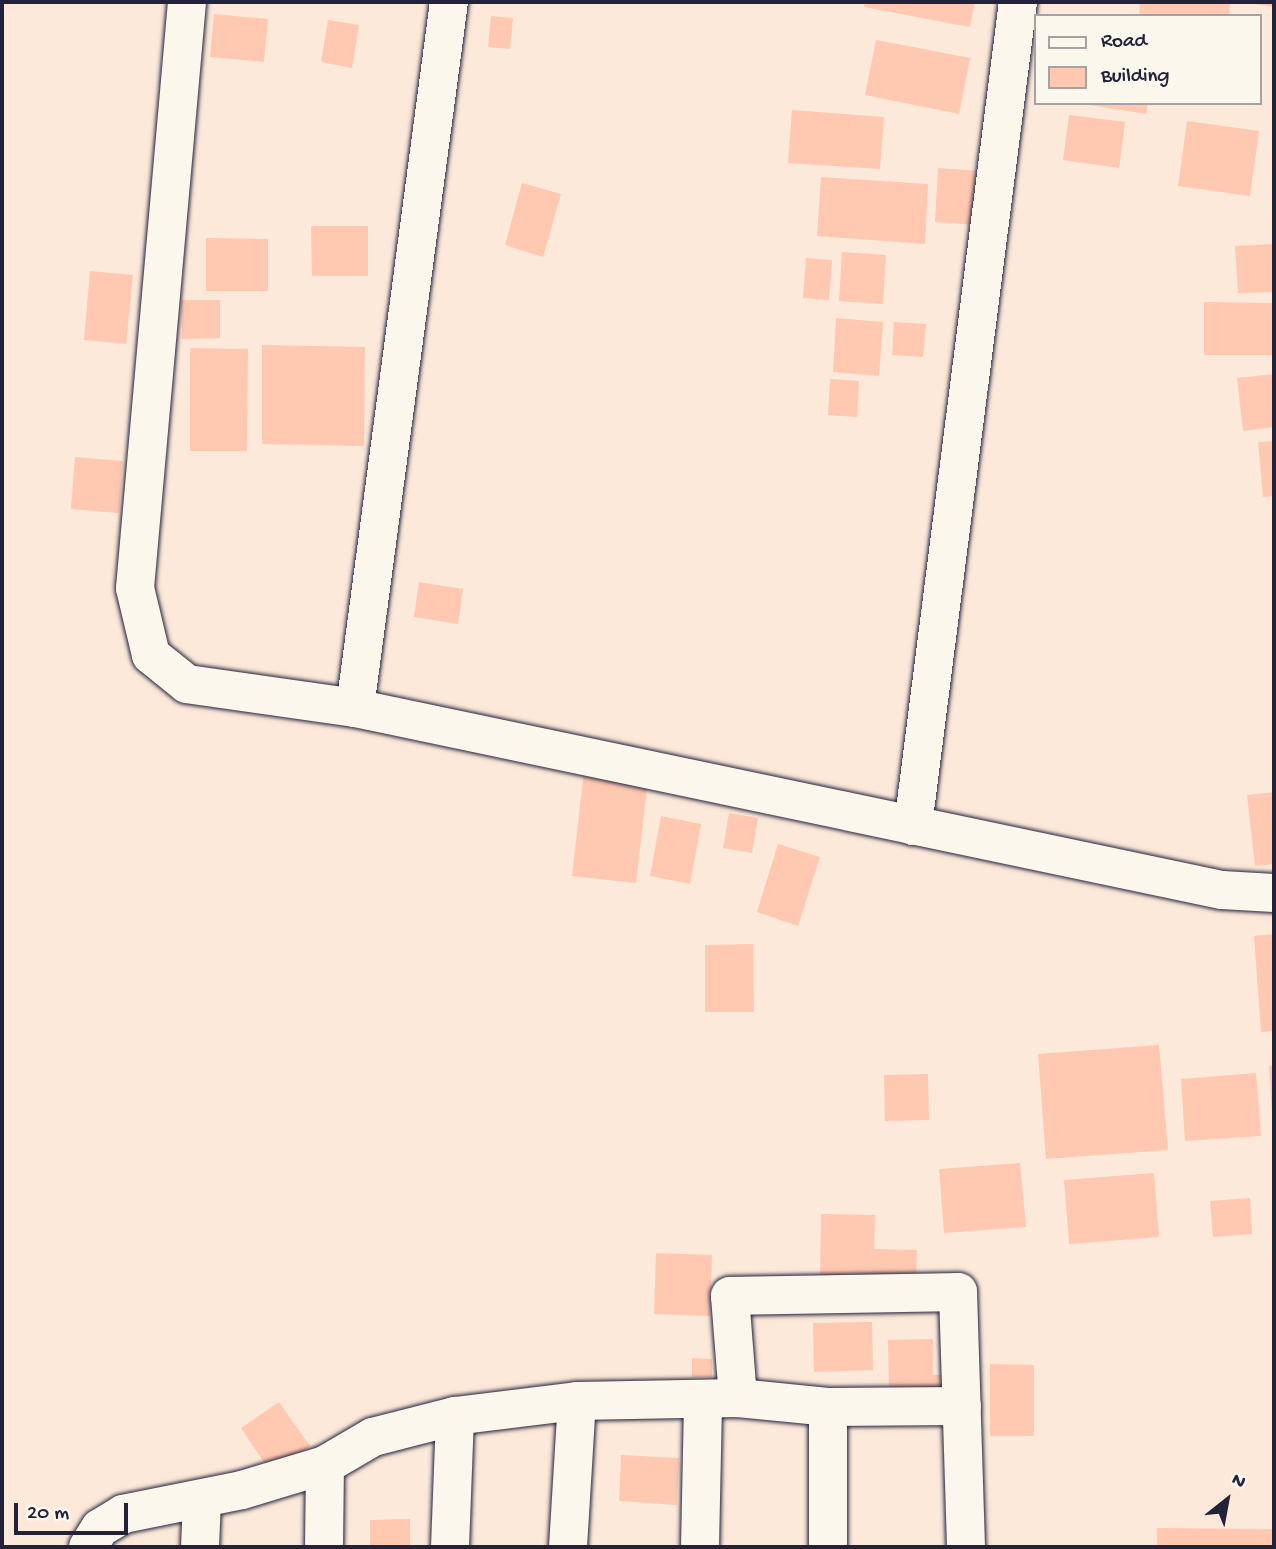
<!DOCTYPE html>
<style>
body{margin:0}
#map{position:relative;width:1276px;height:1549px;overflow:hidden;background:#fce9da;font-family:"Gochi Hand",sans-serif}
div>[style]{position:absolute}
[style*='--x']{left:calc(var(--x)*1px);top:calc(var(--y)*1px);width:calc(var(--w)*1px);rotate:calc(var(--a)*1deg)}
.building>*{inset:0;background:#ffc8b1}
.roads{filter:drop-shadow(0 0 2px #22223b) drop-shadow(0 0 2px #22223b)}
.street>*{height:38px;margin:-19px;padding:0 19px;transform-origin:19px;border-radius:19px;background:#fbf7ec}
span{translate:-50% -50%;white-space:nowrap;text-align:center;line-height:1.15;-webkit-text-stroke:5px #fbf7ec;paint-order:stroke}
.frame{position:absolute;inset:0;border:4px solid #22223b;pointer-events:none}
.legend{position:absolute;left:1034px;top:14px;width:228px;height:91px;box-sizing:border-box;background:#fbf7ec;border:2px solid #a4a2a5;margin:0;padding:9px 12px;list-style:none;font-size:21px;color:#22223b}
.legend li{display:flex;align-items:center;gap:14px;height:35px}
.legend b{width:35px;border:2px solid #a4a2a5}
.north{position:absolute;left:1192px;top:1465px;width:70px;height:70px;-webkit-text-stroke:5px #fbf7ec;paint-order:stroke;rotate:31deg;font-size:19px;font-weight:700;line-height:28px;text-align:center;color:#22223b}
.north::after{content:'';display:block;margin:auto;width:24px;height:32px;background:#22223b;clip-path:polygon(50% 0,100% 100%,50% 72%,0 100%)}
.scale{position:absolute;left:14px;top:1503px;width:114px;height:32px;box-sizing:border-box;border:4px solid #22223b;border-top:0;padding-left:9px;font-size:21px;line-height:24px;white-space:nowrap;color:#22223b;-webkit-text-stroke:5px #fbf7ec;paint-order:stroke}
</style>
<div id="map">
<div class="building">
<i style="clip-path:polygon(865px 2px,975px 2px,970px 27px,864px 7px)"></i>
<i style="clip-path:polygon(1140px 2px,1230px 2px,1229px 16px,1139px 16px)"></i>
<i style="clip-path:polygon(1248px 2px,1274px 2px,1274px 7px,1248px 3px)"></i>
<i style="clip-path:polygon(214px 14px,268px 19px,264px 62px,210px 57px)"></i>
<i style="clip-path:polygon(491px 16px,513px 18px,510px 49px,488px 47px)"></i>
<i style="clip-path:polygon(328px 20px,359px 25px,352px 68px,321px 62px)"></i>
<i style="clip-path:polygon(876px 40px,970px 58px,959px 114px,865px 95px)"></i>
<i style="clip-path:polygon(1078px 103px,1148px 103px,1146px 114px)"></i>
<i style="clip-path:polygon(792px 110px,884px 117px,880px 169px,788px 163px)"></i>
<i style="clip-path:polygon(1069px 115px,1125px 122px,1119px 168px,1063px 160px)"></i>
<i style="clip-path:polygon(1187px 121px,1259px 131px,1250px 196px,1178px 186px)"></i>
<i style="clip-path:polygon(938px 168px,980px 171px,976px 225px,935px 222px)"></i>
<i style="clip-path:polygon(821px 177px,928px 184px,925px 244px,817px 236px)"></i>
<i style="clip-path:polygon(522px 183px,561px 194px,543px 257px,505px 245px)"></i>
<i style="clip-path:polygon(311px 226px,368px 226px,368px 276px,312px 276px)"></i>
<i style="clip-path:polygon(206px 238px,268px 239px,268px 291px,206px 291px)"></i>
<i style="clip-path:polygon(1274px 244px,1274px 292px,1238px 293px,1235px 246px)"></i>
<i style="clip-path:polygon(842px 252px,886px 255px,883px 304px,839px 301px)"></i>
<i style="clip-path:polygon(806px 258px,832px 260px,829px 300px,803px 298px)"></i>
<i style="clip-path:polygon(90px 271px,133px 275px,126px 344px,84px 340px)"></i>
<i style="clip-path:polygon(181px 300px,220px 300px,220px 338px,182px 339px)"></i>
<i style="clip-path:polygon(1204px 302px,1274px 303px,1274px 355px,1204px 355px)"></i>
<i style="clip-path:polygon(836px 318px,883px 322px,879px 376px,833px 372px)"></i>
<i style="clip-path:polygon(894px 322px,926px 324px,923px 357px,892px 355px)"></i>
<i style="clip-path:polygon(262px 345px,365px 347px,364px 446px,262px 444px)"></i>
<i style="clip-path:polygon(190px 348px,248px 349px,247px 451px,190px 451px)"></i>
<i style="clip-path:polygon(1274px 374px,1274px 427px,1243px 431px,1237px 378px)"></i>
<i style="clip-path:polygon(830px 379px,859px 381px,857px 417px,828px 415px)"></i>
<i style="clip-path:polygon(1274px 441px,1274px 496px,1263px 497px,1258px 442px)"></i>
<i style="clip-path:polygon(75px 457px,123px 461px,119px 513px,71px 509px)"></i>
<i style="clip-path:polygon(419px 582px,463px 589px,458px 624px,414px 617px)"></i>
<i style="clip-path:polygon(584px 771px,648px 779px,636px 883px,572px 876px)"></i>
<i style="clip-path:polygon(1274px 792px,1274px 864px,1255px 866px,1247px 795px)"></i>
<i style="clip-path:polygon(729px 813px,758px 818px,752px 853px,723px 848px)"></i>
<i style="clip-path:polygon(661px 816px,701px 824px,690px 884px,650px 876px)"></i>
<i style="clip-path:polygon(778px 844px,820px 857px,798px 926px,757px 912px)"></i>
<i style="clip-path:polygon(1274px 934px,1274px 1031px,1261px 1032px,1254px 936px)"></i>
<i style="clip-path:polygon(753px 944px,754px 1012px,705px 1012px,705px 945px)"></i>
<i style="clip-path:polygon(1159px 1045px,1168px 1150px,1046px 1159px,1038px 1054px)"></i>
<i style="clip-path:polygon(1274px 1065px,1274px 1114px,1272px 1114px,1269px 1066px)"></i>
<i style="clip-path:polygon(1256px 1073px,1261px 1136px,1185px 1141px,1181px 1079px)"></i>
<i style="clip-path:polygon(928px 1074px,929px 1120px,885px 1121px,884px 1075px)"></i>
<i style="clip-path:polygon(1020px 1163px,1026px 1227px,944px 1233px,939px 1169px)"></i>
<i style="clip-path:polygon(1154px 1173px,1159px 1237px,1069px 1244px,1064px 1180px)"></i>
<i style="clip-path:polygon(1250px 1198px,1252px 1234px,1213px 1237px,1210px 1201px)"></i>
<i style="clip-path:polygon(821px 1214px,875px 1215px,874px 1249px,917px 1250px,916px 1280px,820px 1278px)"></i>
<i style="clip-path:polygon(656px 1253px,712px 1255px,710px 1316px,654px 1314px)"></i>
<i style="clip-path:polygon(872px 1322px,873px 1370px,814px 1372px,813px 1323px)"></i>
<i style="clip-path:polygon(933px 1339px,933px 1375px,952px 1375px,953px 1394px,889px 1394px,888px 1340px)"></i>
<i style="clip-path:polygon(692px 1358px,712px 1359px,712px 1377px,692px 1377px)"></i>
<i style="clip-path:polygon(990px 1364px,1034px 1365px,1034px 1436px,990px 1436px)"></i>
<i style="clip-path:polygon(279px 1402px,310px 1446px,271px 1473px,241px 1428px)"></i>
<i style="clip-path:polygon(621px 1455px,679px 1458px,677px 1505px,619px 1501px)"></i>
<i style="clip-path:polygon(410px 1519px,410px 1547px,370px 1547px,370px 1520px)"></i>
<i style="clip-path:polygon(1157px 1528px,1274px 1529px,1274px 1547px,1157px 1547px)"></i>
</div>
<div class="roads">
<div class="street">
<i style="--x:187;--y:2;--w:588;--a:95.07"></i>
<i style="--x:135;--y:588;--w:69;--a:76.6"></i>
<i style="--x:151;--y:655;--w:46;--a:38.9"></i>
<i style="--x:187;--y:684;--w:170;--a:8.1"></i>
<i style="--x:355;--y:708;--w:886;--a:11.86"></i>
<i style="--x:1222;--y:890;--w:52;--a:3.3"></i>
<i style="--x:355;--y:708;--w:712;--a:-82.42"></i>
<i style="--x:913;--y:826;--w:831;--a:-82.74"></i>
<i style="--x:738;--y:1398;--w:102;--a:-94.5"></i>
<i style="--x:730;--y:1296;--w:228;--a:-1"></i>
<i style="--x:958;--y:1292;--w:255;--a:88.2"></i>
<i style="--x:88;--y:1547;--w:22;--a:-58"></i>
<i style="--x:100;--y:1528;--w:27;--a:-31"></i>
<i style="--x:123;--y:1514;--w:121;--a:-11.4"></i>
<i style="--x:242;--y:1490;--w:87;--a:-16.8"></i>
<i style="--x:325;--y:1465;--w:56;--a:-30.3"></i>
<i style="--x:373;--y:1437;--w:85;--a:-14.4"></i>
<i style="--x:455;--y:1416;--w:123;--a:-7"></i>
<i style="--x:577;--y:1401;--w:161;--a:-1.1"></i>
<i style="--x:738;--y:1398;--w:90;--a:5.7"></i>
<i style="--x:828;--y:1407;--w:134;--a:-0.4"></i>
<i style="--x:200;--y:1547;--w:47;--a:-87.6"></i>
<i style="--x:324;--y:1547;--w:82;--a:-89.3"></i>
<i style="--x:450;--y:1547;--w:131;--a:-87.8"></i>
<i style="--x:568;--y:1547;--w:146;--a:-86.5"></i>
<i style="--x:700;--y:1547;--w:146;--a:-88.8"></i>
<i style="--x:828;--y:1547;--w:140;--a:-90"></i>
</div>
</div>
<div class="frame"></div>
<ul class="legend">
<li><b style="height:9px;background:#fbf7ec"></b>Road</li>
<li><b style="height:19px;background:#ffc8b1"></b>Building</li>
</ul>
<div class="north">N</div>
<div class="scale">20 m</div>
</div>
